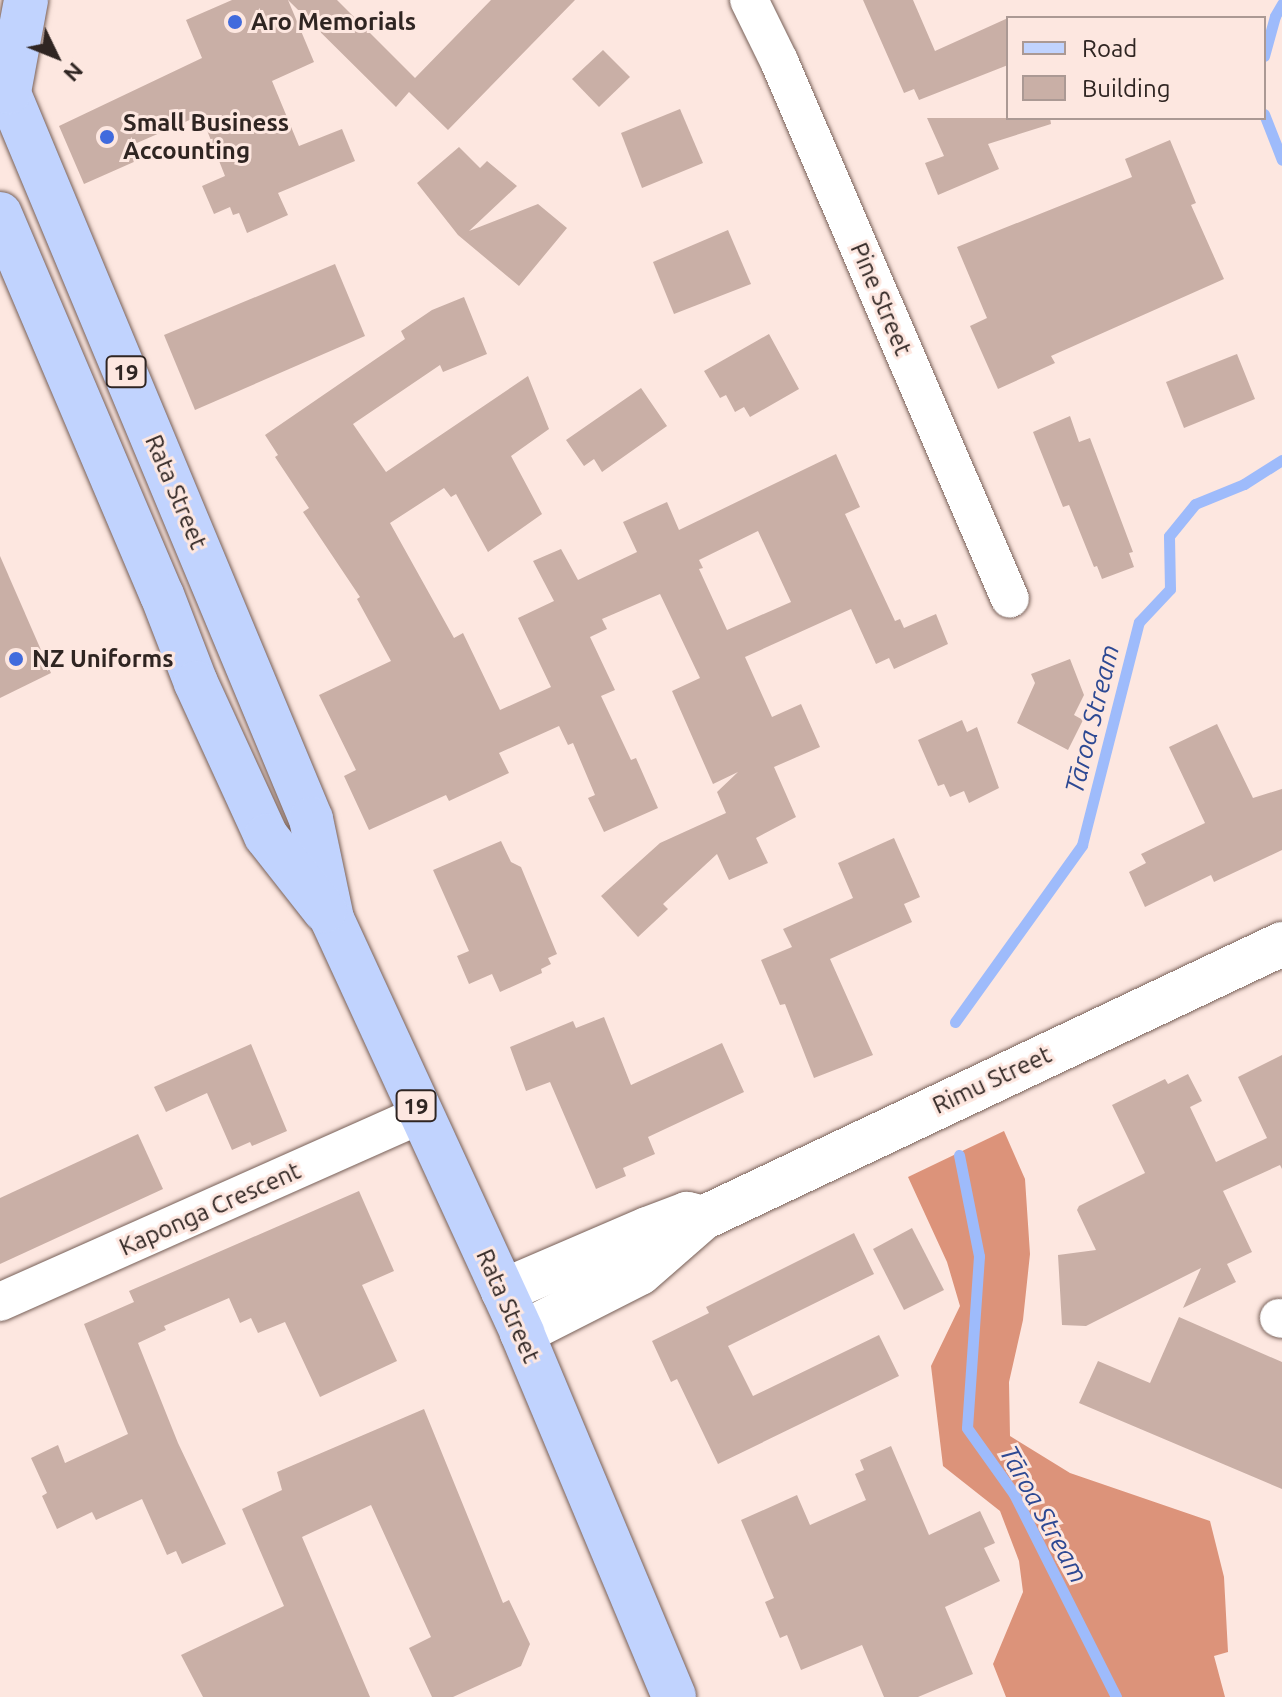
<!DOCTYPE html>
<meta charset="utf-8">
<style>
body{margin:0}
#map{position:relative;width:1282px;height:1697px;overflow:hidden;background:#fde7e0;font-family:Ubuntu,sans-serif}
div>[style]{position:absolute}
[style*='--x']{left:calc(var(--x)*1px);top:calc(var(--y)*1px);width:calc(var(--w)*1px);rotate:calc(var(--a)*1deg)}
.forest>*{inset:0;background:#dc937a}
.stream>*{height:11px;margin:-5.5px;padding:0 5.5px;transform-origin:5.5px;border-radius:5.5px;background:#9ebbfb}
.building>*{inset:0;background:#c9afa6}
.roads{filter:drop-shadow(0 0 2px #776058) drop-shadow(0 0 2px #776058)}
.minor>*{height:38px;margin:-19px;padding:0 19px;transform-origin:19px;border-radius:19px;background:#fff}
.tertiary>*{height:44px;margin:-22px;padding:0 22px;transform-origin:22px;border-radius:22px;background:#fff}
.primary>*{height:44px;margin:-22px;padding:0 22px;transform-origin:22px;border-radius:22px;background:#c1d3fe}
.dots>*{width:22px;height:22px;translate:-50% -50%;box-sizing:border-box;border:4px solid #fde7e0;border-radius:50%}
span{translate:-50% -50%;white-space:nowrap;text-align:center;line-height:1.15;-webkit-text-stroke:6px #fde7e0;paint-order:stroke}
.shield-label span{padding:2px 6px;background:#fde7e0;border:2px solid;border-radius:6px;-webkit-text-stroke-width:0}
.shield-label{font-size:22px;color:#2f2522;font-weight:700}
.poi-label{font-size:24px;color:#2f2522;font-weight:700}
.left{translate:0 -50%;text-align:left}
.street-label{font-size:24px;color:#2f2522}
.water-label{font-size:26px;color:#2d4993;font-style:italic}
.legend{position:absolute;left:1006px;top:16px;width:260px;height:104px;box-sizing:border-box;background:#fde7e0;border:2px solid #ab9994;margin:0;padding:10px 14px;list-style:none;font-size:24px;color:#2f2522}
.legend li{display:flex;align-items:center;gap:16px;height:40px}
.legend b{width:40px;border:2px solid #ab9994}
.north{position:absolute;left:16px;top:16px;width:80px;height:80px;-webkit-text-stroke:6px #fde7e0;paint-order:stroke;rotate:133deg;font-size:22px;font-weight:700;line-height:32px;text-align:center;color:#2f2522}
.north::after{content:'';display:block;margin:auto;width:28px;height:36px;background:#2f2522;clip-path:polygon(50% 0,100% 100%,50% 72%,0 100%)}
</style>
<div id="map">
<div class="forest">
<i style="clip-path:polygon(1004px 1131px,1025px 1179px,1030px 1254px,1023px 1320px,1009px 1382px,1010px 1436px,1070px 1473px,1210px 1521px,1224px 1577px,1228px 1652px,1214px 1656px,1225px 1697px,1006px 1697px,993px 1664px,1023px 1592px,1019px 1561px,1000px 1511px,943px 1466px,931px 1366px,960px 1306px,947px 1262px,908px 1177px)"></i>
</div>
<div class="stream">
<i style="--x:1264;--y:56;--w:41;--a:-74.6"></i>
<i style="--x:1275;--y:16;--w:14;--a:-60"></i>
<i style="--x:1264;--y:114;--w:49;--a:68.6"></i>
<i style="--x:955;--y:1022;--w:218;--a:-54.3"></i>
<i style="--x:1082;--y:845;--w:230;--a:-75.7"></i>
<i style="--x:1139;--y:622;--w:45;--a:-46.8"></i>
<i style="--x:1170;--y:589;--w:53;--a:-91.1"></i>
<i style="--x:1169;--y:536;--w:41;--a:-50.9"></i>
<i style="--x:1195;--y:504;--w:53;--a:-22.2"></i>
<i style="--x:1244;--y:484;--w:45;--a:-32.3"></i>
<i style="--x:959;--y:1155;--w:103;--a:78.8"></i>
<i style="--x:979;--y:1256;--w:172;--a:94"></i>
<i style="--x:967;--y:1428;--w:81;--a:54.5"></i>
<i style="--x:1014;--y:1494;--w:227;--a:63.3"></i>
</div>
<div class="building">
<i style="clip-path:polygon(232px 0,288px 0,314px 62px,272px 81px,299px 146px,342px 129px,355px 161px,278px 193px,288px 215px,247px 233px,239px 213px,233px 215px,230px 207px,214px 214px,202px 186px,225px 176px,201px 115px,130px 146px,136px 161px,84px 184px,59px 126px,202px 58px,186px 20px)"></i>
<i style="clip-path:polygon(288px 0,337px 0,415px 78px,491px 0,575px 0,448px 130px,409px 92px,396px 107px)"></i>
<i style="clip-path:polygon(863px 0,913px 0,935px 51px,1008px 18px,1008px 65px,919px 100px,914px 89px,904px 93px)"></i>
<i style="clip-path:polygon(603px 50px,630px 77px,599px 107px,572px 79px)"></i>
<i style="clip-path:polygon(680px 109px,703px 163px,642px 188px,621px 133px)"></i>
<i style="clip-path:polygon(927px 118px,1050px 118px,1051px 124px,988px 144px,999px 169px,938px 195px,925px 163px,944px 156px)"></i>
<i style="clip-path:polygon(1170px 140px,1196px 203px,1191px 205px,1224px 279px,1051px 356px,1055px 363px,998px 389px,970px 326px,987px 318px,957px 247px,1132px 177px,1125px 159px)"></i>
<i style="clip-path:polygon(459px 147px,480px 168px,487px 161px,517px 186px,469px 231px,538px 204px,567px 228px,519px 286px,458px 235px,417px 183px)"></i>
<i style="clip-path:polygon(728px 230px,751px 284px,674px 314px,653px 262px)"></i>
<i style="clip-path:polygon(335px 264px,365px 336px,195px 410px,164px 335px)"></i>
<i style="clip-path:polygon(evenodd,464px 297px,487px 354px,443px 372px,440px 365px,353px 424px,386px 472px,528px 376px,549px 429px,511px 456px,542px 514px,488px 552px,456px 494px,451px 497px,444px 488px,390px 523px,454px 638px,463px 633px,500px 710px,551px 687px,518px 618px,554px 601px,533px 561px,561px 549px,578px 580px,637px 552px,623px 522px,667px 502px,679px 530px,836px 454px,860px 507px,845px 514px,895px 621px,900px 619px,904px 628px,936px 614px,948px 644px,894px 669px,889px 658px,876px 664px,851px 609px,745px 657px,772px 717px,801px 704px,820px 747px,774px 767px,796px 817px,756px 838px,768px 863px,729px 880px,717px 854px,663px 904px,668px 909px,638px 937px,601px 896px,660px 843px,726px 813px,717px 792px,738px 772px,713px 784px,672px 691px,700px 678px,660px 594px,602px 619px,607px 629px,590px 637px,615px 690px,601px 696px,631px 760px,636px 758px,658px 808px,604px 832px,588px 798px,595px 795px,573px 743px,568px 745px,559px 726px,499px 753px,509px 773px,449px 801px,446px 795px,369px 830px,344px 776px,356px 770px,319px 695px,391px 661px,357px 599px,360px 597px,303px 512px,309px 508px,275px 457px,278px 455px,265px 435px,405px 339px,401px 331px,432px 310px,464px 297px,758px 531px,791px 602px,727px 630px,699px 569px,703px 568px,699px 560px,758px 531px)"></i>
<i style="clip-path:polygon(769px 334px,799px 389px,750px 417px,744px 407px,735px 412px,726px 395px,720px 398px,704px 371px)"></i>
<i style="clip-path:polygon(1237px 354px,1255px 399px,1184px 428px,1166px 382px)"></i>
<i style="clip-path:polygon(641px 388px,667px 426px,602px 472px,594px 459px,584px 466px,566px 440px)"></i>
<i style="clip-path:polygon(1070px 416px,1079px 442px,1090px 438px,1133px 552px,1129px 553px,1134px 567px,1102px 579px,1097px 566px,1094px 567px,1069px 505px,1063px 507px,1033px 432px)"></i>
<i style="clip-path:polygon(0 556px,51px 673px,0 698px)"></i>
<i style="clip-path:polygon(1070px 659px,1084px 695px,1074px 715px,1083px 720px,1068px 750px,1017px 723px,1035px 683px,1031px 674px)"></i>
<i style="clip-path:polygon(962px 720px,967px 732px,977px 727px,999px 788px,969px 803px,964px 791px,950px 797px,944px 784px,938px 786px,918px 740px)"></i>
<i style="clip-path:polygon(1217px 724px,1253px 798px,1282px 789px,1282px 850px,1214px 882px,1211px 875px,1145px 907px,1129px 872px,1146px 863px,1141px 854px,1205px 823px,1169px 747px)"></i>
<i style="clip-path:polygon(894px 838px,920px 897px,904px 904px,912px 922px,830px 959px,873px 1055px,814px 1078px,785px 1004px,780px 1005px,761px 960px,792px 947px,783px 929px,853px 898px,838px 863px)"></i>
<i style="clip-path:polygon(501px 841px,511px 862px,521px 867px,557px 954px,548px 958px,551px 964px,541px 969px,542px 973px,500px 992px,492px 974px,469px 984px,457px 956px,469px 951px,433px 870px)"></i>
<i style="clip-path:polygon(604px 1017px,631px 1085px,722px 1043px,744px 1092px,648px 1137px,655px 1154px,623px 1168px,626px 1176px,596px 1189px,550px 1082px,526px 1091px,510px 1047px,573px 1021px,576px 1028px)"></i>
<i style="clip-path:polygon(251px 1044px,287px 1131px,252px 1146px,250px 1142px,232px 1150px,207px 1093px,166px 1112px,154px 1087px)"></i>
<i style="clip-path:polygon(1282px 1055px,1282px 1169px,1280px 1165px,1223px 1191px,1252px 1252px,1227px 1264px,1236px 1282px,1183px 1308px,1201px 1268px,1086px 1326px,1062px 1325px,1058px 1255px,1096px 1250px,1077px 1210px,1079px 1206px,1145px 1173px,1112px 1105px,1165px 1079px,1168px 1084px,1188px 1074px,1202px 1101px,1190px 1107px,1216px 1162px,1267px 1138px,1238px 1077px)"></i>
<i style="clip-path:polygon(138px 1134px,163px 1189px,0 1264px,0 1198px)"></i>
<i style="clip-path:polygon(359px 1191px,394px 1271px,362px 1285px,397px 1361px,320px 1397px,285px 1322px,258px 1333px,251px 1318px,240px 1323px,229px 1298px,164px 1326px,166px 1330px,138px 1343px,178px 1443px,226px 1544px,182px 1564px,176px 1551px,167px 1555px,142px 1499px,96px 1520px,92px 1512px,57px 1529px,42px 1496px,47px 1493px,31px 1458px,58px 1445px,65px 1463px,128px 1434px,84px 1324px,134px 1302px,129px 1291px)"></i>
<i style="clip-path:polygon(912px 1228px,944px 1290px,904px 1310px,873px 1249px)"></i>
<i style="clip-path:polygon(854px 1233px,874px 1274px,728px 1346px,753px 1396px,879px 1335px,899px 1376px,718px 1464px,677px 1379px,671px 1382px,652px 1341px,709px 1313px,706px 1307px)"></i>
<i style="clip-path:polygon(1179px 1317px,1282px 1362px,1282px 1489px,1079px 1403px,1098px 1361px,1150px 1383px)"></i>
<i style="clip-path:polygon(424px 1409px,503px 1603px,509px 1600px,530px 1644px,521px 1666px,453px 1697px,432px 1697px,409px 1648px,431px 1637px,371px 1505px,302px 1537px,370px 1697px,203px 1697px,181px 1655px,284px 1606px,242px 1509px,282px 1490px,277px 1472px)"></i>
<i style="clip-path:polygon(891px 1446px,929px 1535px,980px 1511px,995px 1543px,984px 1548px,1000px 1581px,945px 1607px,973px 1674px,918px 1697px,884px 1697px,862px 1645px,801px 1670px,787px 1635px,780px 1638px,765px 1602px,774px 1598px,741px 1520px,797px 1495px,810px 1525px,866px 1500px,855px 1474px,864px 1470px,860px 1460px)"></i>
</div>
<div class="roads">
<div class="minor">
<i style="--x:749;--y:0;--w:68;--a:63.8"></i>
<i style="--x:779;--y:61;--w:585;--a:66.76"></i>
<i style="--x:0;--y:1302;--w:460;--a:-24"></i>
<i style="--x:1279;--y:1318;--w:3;--a:18"></i>
</div>
<div class="tertiary">
<i style="--x:503;--y:1291;--w:157;--a:-23.3"></i>
<i style="--x:647;--y:1229;--w:43;--a:-20.6"></i>
<i style="--x:687;--y:1214;--w:9;--a:13"></i>
<i style="--x:522;--y:1333;--w:132;--a:-27"></i>
<i style="--x:640;--y:1273;--w:84;--a:-41.1"></i>
<i style="--x:703;--y:1218;--w:641;--a:-25.32"></i>
</div>
<div class="primary">
<i style="--x:0;--y:72;--w:809;--a:67.4"></i>
<i style="--x:311;--y:819;--w:102;--a:78.1"></i>
<i style="--x:332;--y:919;--w:456;--a:65.3"></i>
<i style="--x:522;--y:1333;--w:394;--a:67.3"></i>
<i style="--x:9;--y:92;--w:94;--a:-79.5"></i>
<i style="--x:0;--y:214;--w:414;--a:67"></i>
<i style="--x:162;--y:595;--w:94;--a:68.9"></i>
<i style="--x:196;--y:683;--w:168;--a:65.4"></i>
<i style="--x:266;--y:836;--w:95;--a:51.8"></i>
</div>
</div>
<div class="dots">
<i style="left:235px;top:22px;background:#416bdd"></i>
<i style="left:107px;top:137px;background:#416bdd"></i>
<i style="left:16px;top:659px;background:#416bdd"></i>
</div>
<div class="shield-label">
<span style="left:126px;top:372px">19</span>
<span style="left:416px;top:1106px">19</span>
</div>
<div class="poi-label">
<span class="left" style="left:251px;top:22px">Aro Memorials</span>
<span class="left" style="left:123px;top:137px">Small Business<br>Accounting</span>
<span class="left" style="left:32px;top:659px">NZ Uniforms</span>
</div>
<div class="street-label">
<span style="left:881px;top:299px;rotate:67deg">Pine Street</span>
<span style="left:176px;top:492px;rotate:67deg">Rata Street</span>
<span style="left:992px;top:1080px;rotate:-25deg">Rimu Street</span>
<span style="left:210px;top:1209px;rotate:-24deg">Kaponga Crescent</span>
<span style="left:508px;top:1306px;rotate:66deg">Rata Street</span>
</div>
<div class="water-label">
<span style="left:1092px;top:719px;rotate:-76deg">Tāroa Stream</span>
<span style="left:1044px;top:1514px;rotate:61deg">Tāroa Stream</span>
</div>
<ul class="legend">
<li><b style="height:10px;background:#c1d3fe"></b>Road</li>
<li><b style="height:22px;background:#c9afa6"></b>Building</li>
</ul>
<div class="north">N</div>
</div>
